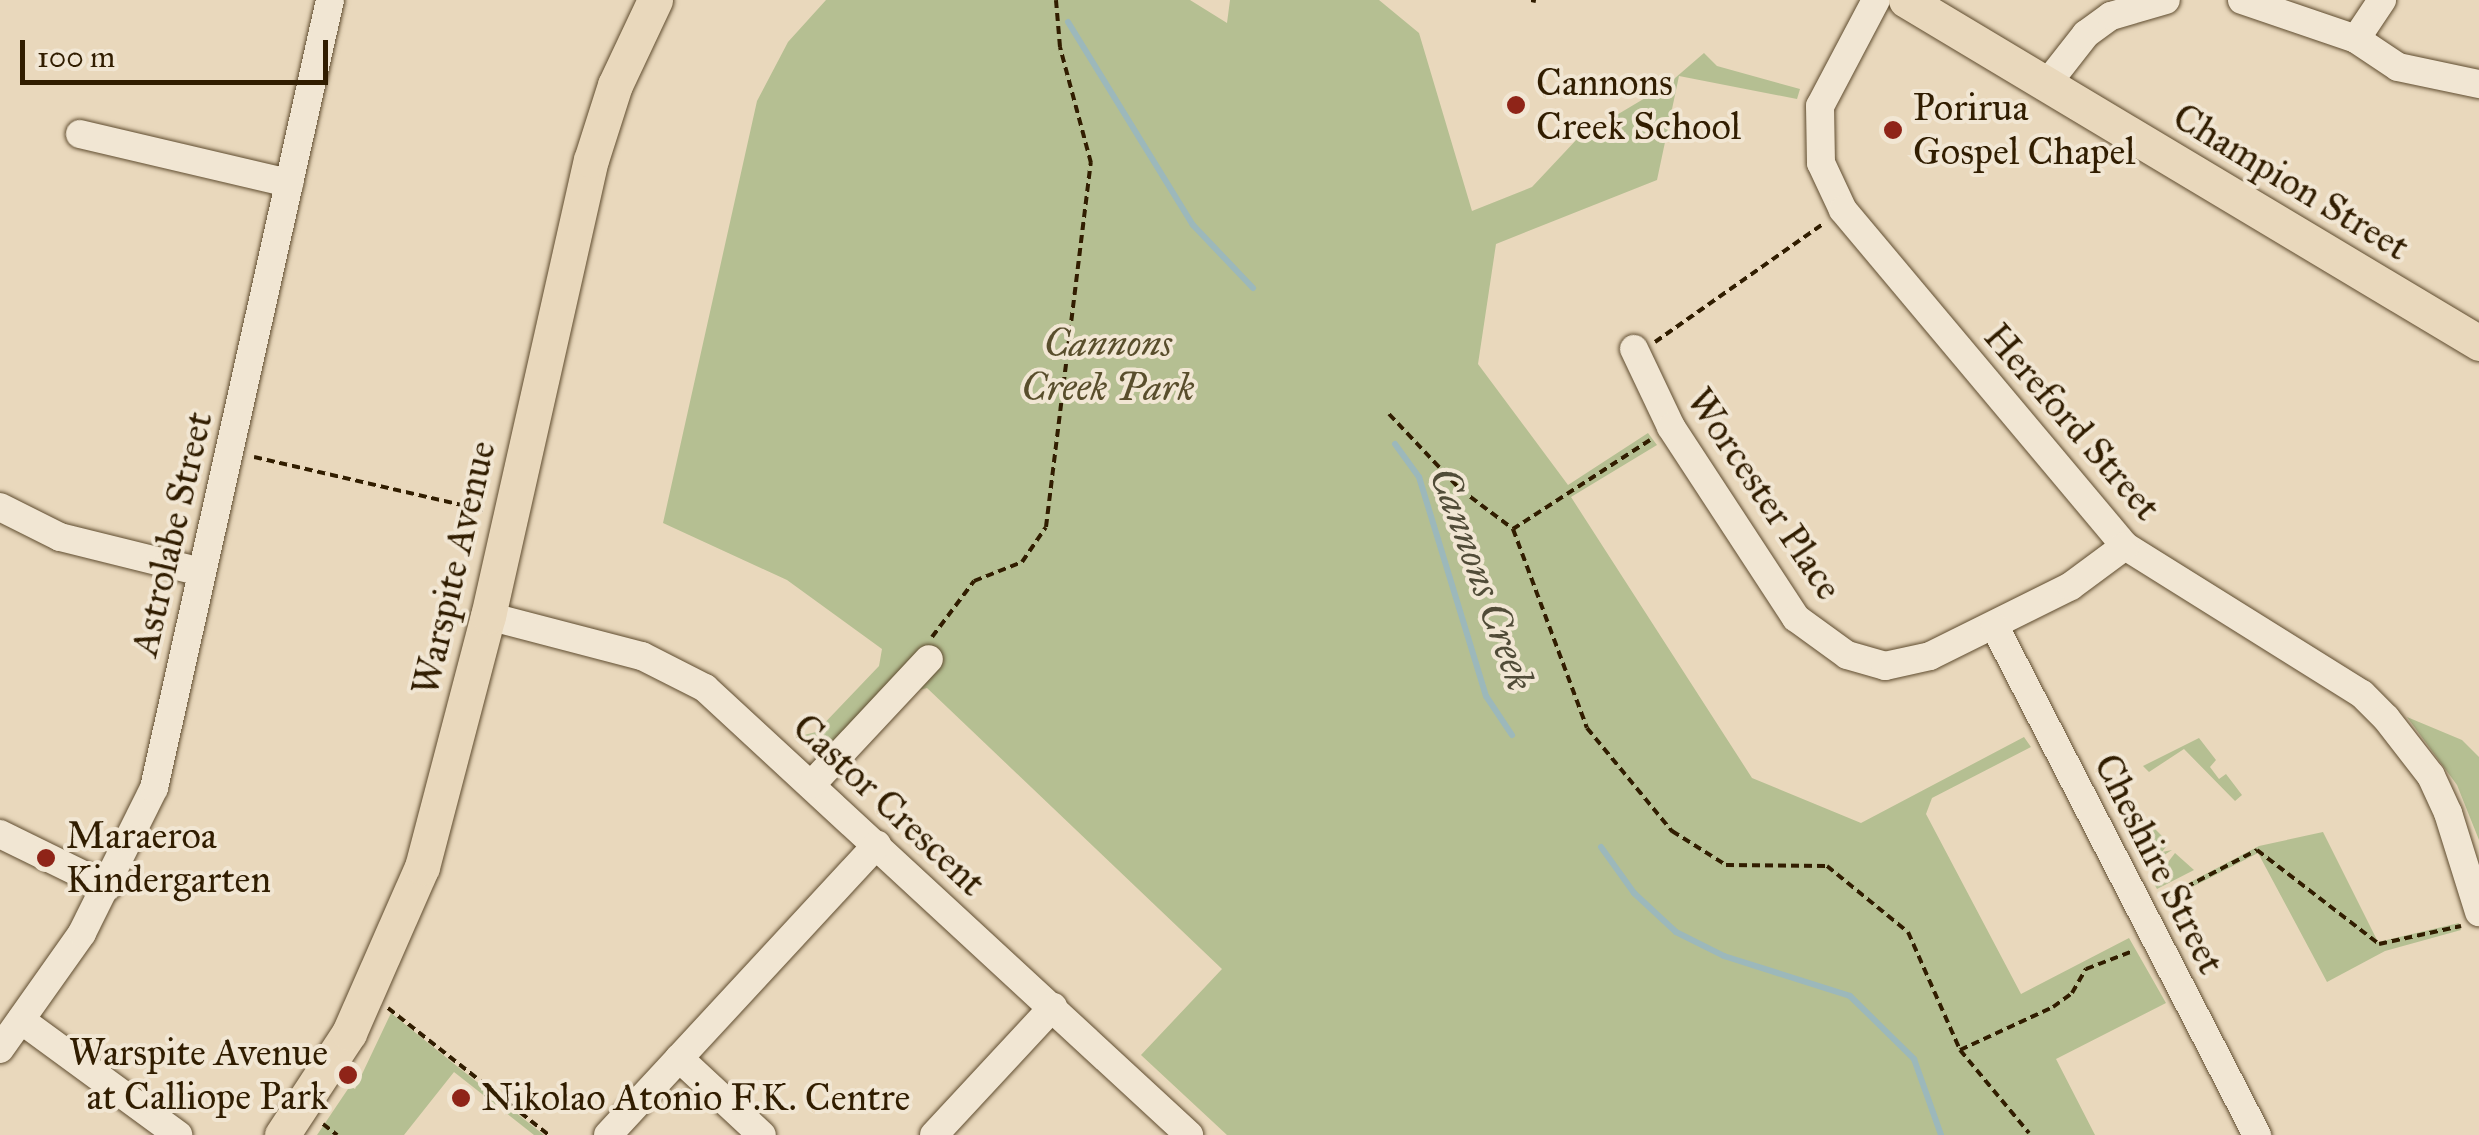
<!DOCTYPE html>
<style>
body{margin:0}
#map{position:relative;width:2479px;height:1135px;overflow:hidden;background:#e9d8bc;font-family:"IM FELL Great Primer",serif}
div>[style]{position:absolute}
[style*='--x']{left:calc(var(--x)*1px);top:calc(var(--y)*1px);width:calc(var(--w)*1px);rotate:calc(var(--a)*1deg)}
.green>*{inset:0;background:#b5bf92}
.stream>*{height:6px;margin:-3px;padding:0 3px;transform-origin:3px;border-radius:3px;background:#9cb8bb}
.path>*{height:4px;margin-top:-2px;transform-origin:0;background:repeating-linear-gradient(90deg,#311d00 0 8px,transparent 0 13px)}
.roads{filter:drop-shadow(0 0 2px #5f4c2f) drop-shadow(0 0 2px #5f4c2f)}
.minor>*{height:28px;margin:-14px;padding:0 14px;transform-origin:14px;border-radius:14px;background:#f1e6d3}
.major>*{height:35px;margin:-17.5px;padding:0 17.5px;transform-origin:17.5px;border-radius:17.5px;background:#e9d8bc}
.dots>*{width:28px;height:28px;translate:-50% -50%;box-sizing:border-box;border:5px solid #f1e6d3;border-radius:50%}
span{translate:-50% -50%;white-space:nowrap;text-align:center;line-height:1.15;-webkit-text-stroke:8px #f1e6d3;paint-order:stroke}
.poi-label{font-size:38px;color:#311d00}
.left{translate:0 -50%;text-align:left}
.right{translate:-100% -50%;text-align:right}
.street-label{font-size:38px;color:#311d00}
.park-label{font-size:38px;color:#594e2c;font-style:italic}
.water-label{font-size:40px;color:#514c38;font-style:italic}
.scale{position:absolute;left:20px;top:40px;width:308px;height:45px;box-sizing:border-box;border:5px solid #311d00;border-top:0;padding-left:12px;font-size:30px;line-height:35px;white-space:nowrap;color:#311d00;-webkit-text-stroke:8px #f1e6d3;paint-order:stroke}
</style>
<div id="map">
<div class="green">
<i style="clip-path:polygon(826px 0,1190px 0,1227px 23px,1230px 0,1379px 0,1419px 33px,1472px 211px,1532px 187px,1578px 138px,1667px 85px,1704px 53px,1717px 66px,1800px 89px,1797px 99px,1679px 76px,1657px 180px,1496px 244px,1478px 364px,1568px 485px,1648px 433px,1657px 445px,1571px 497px,1752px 778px,1861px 823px,2024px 737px,2031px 747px,1932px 798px,1926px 814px,2021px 994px,2129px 938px,2166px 1003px,2056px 1059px,2095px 1135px,1227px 1135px,1141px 1055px,1222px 969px,927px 688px,912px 692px,844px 767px,847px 783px,796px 737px,816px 732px,879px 666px,882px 649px,787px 580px,663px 523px,757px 101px,788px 42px)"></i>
<i style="clip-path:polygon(2407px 717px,2462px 740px,2479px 757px,2479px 840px,2457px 785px)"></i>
<i style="clip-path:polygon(2199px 738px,2216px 760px,2210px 767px,2219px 779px,2226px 774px,2242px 795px,2235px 801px,2184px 749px,2149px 772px,2143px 766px)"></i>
<i style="clip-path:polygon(2148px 822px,2169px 843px,2162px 852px,2172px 850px,2161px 857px,2156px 848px,2141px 859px,2131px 837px)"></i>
<i style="clip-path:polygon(2323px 832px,2378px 942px,2459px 923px,2461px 930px,2385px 951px,2327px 982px,2258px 853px,2163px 902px,2160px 898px,2259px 846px)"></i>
<i style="clip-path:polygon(2175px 853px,2194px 870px,2157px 889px,2153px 882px)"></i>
<i style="clip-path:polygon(391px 1013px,458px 1067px,544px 1135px,534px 1135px,454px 1072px,404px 1135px,317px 1135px,350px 1086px,355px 1089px)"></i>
</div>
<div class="stream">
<i style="--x:1068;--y:22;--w:238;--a:58.4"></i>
<i style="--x:1193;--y:225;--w:87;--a:46.4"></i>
<i style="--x:1395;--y:444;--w:41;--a:54"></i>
<i style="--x:1419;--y:477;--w:229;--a:73"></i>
<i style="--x:1486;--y:696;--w:47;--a:56.3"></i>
<i style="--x:1601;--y:847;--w:57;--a:54.3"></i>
<i style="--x:1634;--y:893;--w:57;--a:42.9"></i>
<i style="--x:1676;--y:932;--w:54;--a:26.6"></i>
<i style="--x:1724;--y:956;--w:132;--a:17.6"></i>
<i style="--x:1850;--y:996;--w:90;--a:44.5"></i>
<i style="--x:1914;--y:1059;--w:81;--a:70.4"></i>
</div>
<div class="path">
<i style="--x:1531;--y:0;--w:5;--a:11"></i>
<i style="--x:1655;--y:342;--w:205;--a:-35.1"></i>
<i style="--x:1389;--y:414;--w:103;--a:46.6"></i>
<i style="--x:1460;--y:489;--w:66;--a:37"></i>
<i style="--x:1650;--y:440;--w:163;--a:147"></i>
<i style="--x:1513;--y:529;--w:212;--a:69.6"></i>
<i style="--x:1587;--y:728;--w:134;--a:50.5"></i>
<i style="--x:1672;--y:831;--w:64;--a:32.2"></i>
<i style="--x:1726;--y:865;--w:101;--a:0.6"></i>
<i style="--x:1827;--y:866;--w:104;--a:39.2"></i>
<i style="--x:1908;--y:932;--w:129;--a:66.2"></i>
<i style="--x:1960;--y:1050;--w:108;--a:50.3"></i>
<i style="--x:254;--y:457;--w:235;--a:13"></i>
<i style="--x:932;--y:637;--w:70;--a:-53.1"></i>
<i style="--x:974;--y:581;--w:52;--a:-21.6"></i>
<i style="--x:1022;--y:562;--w:42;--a:-55.6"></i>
<i style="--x:1046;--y:527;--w:367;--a:-83"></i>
<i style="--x:1091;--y:163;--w:120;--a:-105"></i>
<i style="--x:1060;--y:47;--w:47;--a:-94.9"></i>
<i style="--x:2163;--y:899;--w:106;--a:-27.5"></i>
<i style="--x:2257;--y:850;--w:154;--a:37.6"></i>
<i style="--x:2379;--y:944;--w:84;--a:-12.4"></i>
<i style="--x:388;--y:1008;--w:205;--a:38.3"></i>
<i style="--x:1960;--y:1050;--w:102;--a:-24.8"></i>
<i style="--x:2053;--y:1007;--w:24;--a:-36"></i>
<i style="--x:2072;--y:993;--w:28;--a:-60"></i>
<i style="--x:2086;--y:969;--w:50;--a:-21"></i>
<i style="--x:323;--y:1124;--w:18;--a:38"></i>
</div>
<div class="roads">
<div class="minor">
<i style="--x:1876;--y:0;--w:120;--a:117.8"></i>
<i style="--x:1820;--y:106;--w:57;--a:89"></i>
<i style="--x:1821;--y:163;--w:52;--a:64.9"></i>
<i style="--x:1843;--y:210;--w:439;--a:50"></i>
<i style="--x:2125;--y:546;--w:279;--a:32"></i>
<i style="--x:2362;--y:694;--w:34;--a:45"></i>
<i style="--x:2386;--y:718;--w:73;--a:52.2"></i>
<i style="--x:2431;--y:776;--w:41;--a:65.3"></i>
<i style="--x:2448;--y:813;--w:104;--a:72.6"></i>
<i style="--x:2242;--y:0;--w:120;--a:18.9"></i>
<i style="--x:2356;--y:39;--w:50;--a:33.7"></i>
<i style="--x:2398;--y:67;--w:83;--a:11.9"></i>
<i style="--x:2356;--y:39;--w:47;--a:-56.3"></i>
<i style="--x:2046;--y:85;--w:65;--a:-51.9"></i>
<i style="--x:2086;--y:34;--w:31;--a:-36"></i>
<i style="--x:2111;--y:16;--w:57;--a:-16.2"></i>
<i style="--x:80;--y:134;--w:215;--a:13.2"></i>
<i style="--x:1634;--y:349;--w:86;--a:64.6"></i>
<i style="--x:1671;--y:427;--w:228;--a:56.8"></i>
<i style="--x:1796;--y:618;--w:63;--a:36"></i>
<i style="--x:1847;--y:655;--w:40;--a:16"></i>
<i style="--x:1885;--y:666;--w:46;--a:-12.5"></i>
<i style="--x:1930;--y:656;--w:157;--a:-26.4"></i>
<i style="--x:2071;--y:586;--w:67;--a:-36.5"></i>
<i style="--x:0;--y:507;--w:67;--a:26.6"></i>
<i style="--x:60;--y:537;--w:145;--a:13.9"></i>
<i style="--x:488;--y:616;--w:159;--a:14.6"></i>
<i style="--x:642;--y:656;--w:71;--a:26.9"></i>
<i style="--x:705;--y:688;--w:659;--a:42.72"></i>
<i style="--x:1995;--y:627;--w:572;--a:62.72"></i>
<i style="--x:812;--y:784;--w:171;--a:-46.9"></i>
<i style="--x:0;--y:834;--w:120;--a:26.1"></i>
<i style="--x:21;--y:1020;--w:195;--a:36.2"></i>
<i style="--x:0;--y:1049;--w:142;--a:-54.7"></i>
<i style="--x:82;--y:933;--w:162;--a:-63.6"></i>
<i style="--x:154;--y:788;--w:807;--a:-77.41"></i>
<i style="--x:679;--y:1058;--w:113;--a:42.9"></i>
<i style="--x:608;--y:1135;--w:396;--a:-47.2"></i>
<i style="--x:934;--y:1135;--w:175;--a:-47.1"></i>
</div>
<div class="major">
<i style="--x:1906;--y:0;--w:668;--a:30.9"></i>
<i style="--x:282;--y:1135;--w:122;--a:-56.7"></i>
<i style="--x:349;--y:1033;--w:181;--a:-66.3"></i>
<i style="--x:422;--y:867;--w:260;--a:-75.3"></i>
<i style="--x:488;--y:616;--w:467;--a:-77.3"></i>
<i style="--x:591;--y:160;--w:79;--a:-72.3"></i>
<i style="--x:615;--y:85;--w:94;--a:-64.8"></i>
</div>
</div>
<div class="dots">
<i style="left:1516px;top:105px;background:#8f2418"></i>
<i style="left:1893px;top:130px;background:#8f2418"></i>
<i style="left:46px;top:858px;background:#8f2418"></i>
<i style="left:348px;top:1075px;background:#8f2418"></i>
<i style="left:461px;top:1098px;background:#8f2418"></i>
</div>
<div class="poi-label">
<span class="left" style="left:1536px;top:105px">Cannons<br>Creek School</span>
<span class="left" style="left:1913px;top:130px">Porirua<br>Gospel Chapel</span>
<span class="left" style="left:66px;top:858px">Maraeroa<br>Kindergarten</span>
<span class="right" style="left:328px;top:1075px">Warspite Avenue<br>at Calliope Park</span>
<span class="left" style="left:481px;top:1098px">Nikolao Atonio F.K. Centre</span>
</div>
<div class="street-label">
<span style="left:2291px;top:182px;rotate:31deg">Champion Street</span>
<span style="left:2072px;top:422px;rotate:49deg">Hereford Street</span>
<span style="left:1764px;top:494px;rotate:56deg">Worcester Place</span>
<span style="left:172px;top:534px;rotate:-77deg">Astrolabe Street</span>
<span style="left:454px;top:568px;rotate:-77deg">Warspite Avenue</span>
<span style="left:889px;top:805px;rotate:43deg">Castor Crescent</span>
<span style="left:2159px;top:864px;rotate:63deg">Cheshire Street</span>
</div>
<div class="park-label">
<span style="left:1108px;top:366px">Cannons<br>Creek Park</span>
</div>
<div class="water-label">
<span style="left:1482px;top:579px;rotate:70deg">Cannons Creek</span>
</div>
<div class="scale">100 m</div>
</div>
